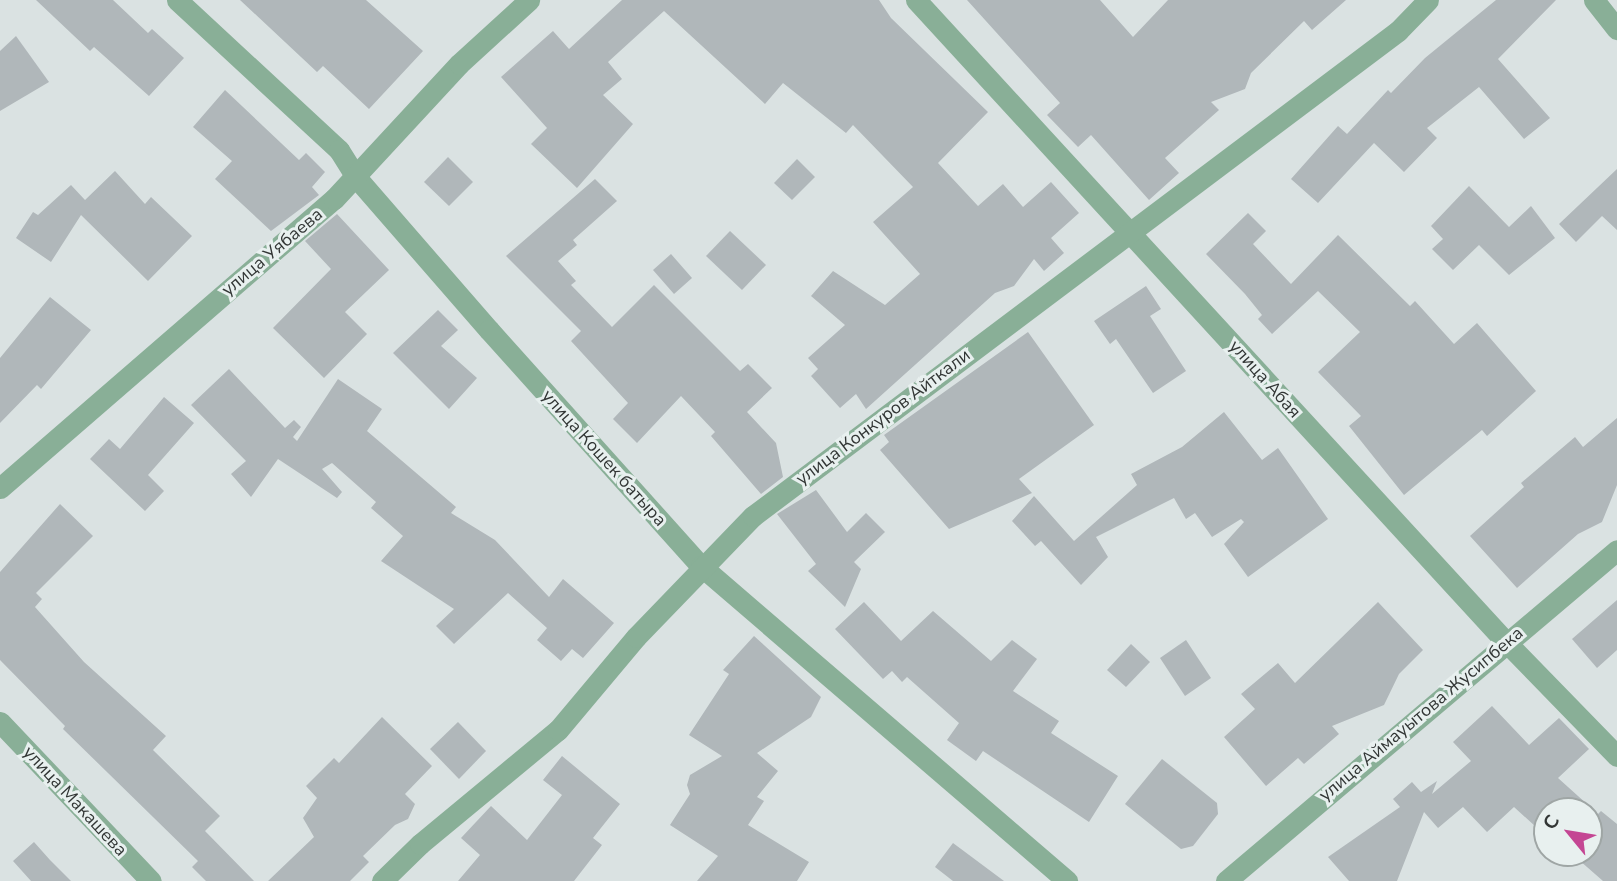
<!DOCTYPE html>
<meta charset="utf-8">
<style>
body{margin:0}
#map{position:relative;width:1617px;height:881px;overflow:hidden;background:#dae2e2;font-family:"Nunito Sans",sans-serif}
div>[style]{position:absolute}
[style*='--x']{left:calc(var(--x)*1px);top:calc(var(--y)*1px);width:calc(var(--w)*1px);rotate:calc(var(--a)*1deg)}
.building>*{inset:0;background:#b0b7ba}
.minor>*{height:21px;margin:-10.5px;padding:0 10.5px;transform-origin:10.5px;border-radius:10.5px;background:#89af97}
span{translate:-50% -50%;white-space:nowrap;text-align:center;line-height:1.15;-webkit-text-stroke:6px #e8f0ef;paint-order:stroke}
.street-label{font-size:18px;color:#323635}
.north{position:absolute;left:1533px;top:797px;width:70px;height:70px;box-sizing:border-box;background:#e8f0ef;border:2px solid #9fa6a5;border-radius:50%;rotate:300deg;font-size:19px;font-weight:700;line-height:28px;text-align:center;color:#323635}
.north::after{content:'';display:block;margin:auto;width:24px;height:32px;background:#c44693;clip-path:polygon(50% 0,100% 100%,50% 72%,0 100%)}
</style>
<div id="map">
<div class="building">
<i style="clip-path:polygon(36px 0,113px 0,148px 33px,152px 29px,184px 58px,149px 96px,94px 47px,90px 51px)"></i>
<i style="clip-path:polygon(240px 0,366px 0,423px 51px,369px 109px,323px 66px,317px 72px)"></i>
<i style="clip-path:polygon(622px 0,879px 0,891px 18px,988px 112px,938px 163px,978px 206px,1003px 184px,1023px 207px,1051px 182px,1079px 213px,1051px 238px,1064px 253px,1044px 271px,1034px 259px,1014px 286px,995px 293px,866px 409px,856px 394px,840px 408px,811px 376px,818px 369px,808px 358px,845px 325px,811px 296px,833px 271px,885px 305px,920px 274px,873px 222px,913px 187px,853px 125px,846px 133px,783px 83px,765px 104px,664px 11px,608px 62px,622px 79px,603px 95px,633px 124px,577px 188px,531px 144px,547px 128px,501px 77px,553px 31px,569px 49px)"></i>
<i style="clip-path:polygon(967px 0,1100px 0,1133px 37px,1168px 0,1346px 0,1312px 30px,1304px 21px,1251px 73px,1245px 89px,1211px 102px,1219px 110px,1165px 158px,1179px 173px,1149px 200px,1091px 135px,1078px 147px,1047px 115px,1060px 103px)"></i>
<i style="clip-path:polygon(1496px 0,1556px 0,1498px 59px,1550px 118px,1524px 139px,1479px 87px,1427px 128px,1437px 138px,1404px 172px,1374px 143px,1318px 203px,1291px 179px,1338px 126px,1347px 134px,1388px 90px,1391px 93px,1425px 58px)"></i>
<i style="clip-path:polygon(16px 36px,49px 82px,0 111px,0 51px)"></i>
<i style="clip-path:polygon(225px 90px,299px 160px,306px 153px,325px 172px,312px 187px,319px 195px,271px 231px,215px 179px,232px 161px,193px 127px)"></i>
<i style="clip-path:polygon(448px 157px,473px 182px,449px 206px,424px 182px)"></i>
<i style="clip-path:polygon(797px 159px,815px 177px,792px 200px,774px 183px)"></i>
<i style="clip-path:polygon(1617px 169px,1617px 230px,1602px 216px,1576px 242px,1559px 224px)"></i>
<i style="clip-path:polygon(115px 171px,145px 204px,151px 197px,192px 236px,148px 281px,81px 215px,51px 262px,16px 238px,33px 212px,38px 215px,71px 185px,85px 200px)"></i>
<i style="clip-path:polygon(595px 179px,617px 201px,573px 240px,577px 245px,558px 261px,576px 281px,571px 285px,612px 327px,654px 285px,740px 371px,748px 364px,772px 388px,747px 412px,776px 443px,783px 477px,761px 494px,711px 436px,715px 432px,681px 396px,637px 443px,613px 419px,628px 403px,571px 341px,581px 331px,506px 256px)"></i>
<i style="clip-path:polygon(1469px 186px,1509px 227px,1531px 206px,1555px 238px,1509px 275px,1479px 245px,1453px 270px,1432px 249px,1443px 239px,1431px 226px)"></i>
<i style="clip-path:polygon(1248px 213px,1266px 231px,1253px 244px,1291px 284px,1338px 235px,1410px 306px,1415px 301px,1454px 344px,1477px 323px,1536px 391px,1487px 436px,1482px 430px,1404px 495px,1349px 426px,1361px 416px,1318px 372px,1360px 332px,1318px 291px,1272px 334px,1258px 319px,1262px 315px,1245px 294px,1206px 254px)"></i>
<i style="clip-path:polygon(337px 214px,389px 270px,345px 312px,367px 334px,324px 378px,273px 328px,331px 269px,305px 241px)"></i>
<i style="clip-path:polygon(730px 231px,766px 265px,742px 290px,706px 256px)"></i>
<i style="clip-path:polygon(671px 254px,692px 278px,674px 294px,653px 270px)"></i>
<i style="clip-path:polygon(1146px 286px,1161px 309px,1150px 316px,1186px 371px,1153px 393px,1116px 339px,1110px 344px,1094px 321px)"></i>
<i style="clip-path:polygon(50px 297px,91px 330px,41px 389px,37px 385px,0 423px,0 358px)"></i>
<i style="clip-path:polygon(438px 310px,458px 330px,441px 346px,477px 378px,449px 409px,393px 353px)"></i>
<i style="clip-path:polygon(1028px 332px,1094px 425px,1019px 479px,1032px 493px,949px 529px,880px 450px,889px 442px,884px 435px)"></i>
<i style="clip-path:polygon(229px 369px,285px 428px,294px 420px,301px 427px,293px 437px,297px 441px,338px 379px,382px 409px,367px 431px,456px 507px,451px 513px,495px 540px,549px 597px,563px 579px,614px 623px,583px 658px,572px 649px,561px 661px,537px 640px,547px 628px,508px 593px,454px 644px,436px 626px,454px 609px,381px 561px,403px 536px,371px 508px,376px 502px,332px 463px,322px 469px,342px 492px,337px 498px,278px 459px,251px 497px,231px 474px,246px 461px,191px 405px)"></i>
<i style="clip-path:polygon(164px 397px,194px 423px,148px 475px,164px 491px,145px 511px,90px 459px,109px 439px,120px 449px)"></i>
<i style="clip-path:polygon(1224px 412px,1262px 460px,1278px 448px,1328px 519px,1248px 577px,1224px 544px,1244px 522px,1241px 519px,1212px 537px,1195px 513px,1186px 519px,1174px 498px,1096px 537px,1108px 557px,1081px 585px,1041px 541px,1035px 546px,1012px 521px,1034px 496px,1074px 541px,1137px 485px,1131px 474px,1182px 447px)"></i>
<i style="clip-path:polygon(1617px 418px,1617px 485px,1602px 522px,1578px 534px,1517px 588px,1470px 536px,1524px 487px,1521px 483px,1575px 437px,1583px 447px)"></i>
<i style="clip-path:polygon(816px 490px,847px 532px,866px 513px,885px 532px,854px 562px,861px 569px,845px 607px,808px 571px,816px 564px,777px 514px)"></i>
<i style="clip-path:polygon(60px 504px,93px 536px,36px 593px,42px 599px,35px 607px,84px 662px,166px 736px,153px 750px,220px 816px,205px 831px,254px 881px,206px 881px,192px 867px,198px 861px,63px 729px,65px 726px,0 660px,0 572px)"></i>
<i style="clip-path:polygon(1617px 600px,1617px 650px,1597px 668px,1572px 639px)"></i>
<i style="clip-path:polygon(864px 602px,901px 641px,933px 611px,991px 661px,1012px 640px,1037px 659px,1013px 691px,1059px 721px,1051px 733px,1118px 776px,1089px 822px,983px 751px,976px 761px,947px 740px,959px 723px,907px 677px,902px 682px,892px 671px,883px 679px,835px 629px)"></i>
<i style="clip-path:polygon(1378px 602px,1423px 650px,1399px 674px,1384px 705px,1332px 726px,1339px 734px,1304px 764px,1298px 758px,1266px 786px,1224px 737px,1255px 709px,1241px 694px,1278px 663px,1295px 683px)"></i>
<i style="clip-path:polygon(754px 636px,821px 697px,811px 717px,757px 753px,778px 771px,757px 797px,764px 801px,748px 825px,809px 862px,797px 881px,697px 881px,718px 856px,670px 825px,690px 794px,687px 785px,690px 775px,722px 756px,689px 735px,729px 674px,723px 670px)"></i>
<i style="clip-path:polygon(1186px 640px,1211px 678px,1185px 696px,1160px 658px)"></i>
<i style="clip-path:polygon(1131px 644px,1150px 662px,1126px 687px,1107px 670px)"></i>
<i style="clip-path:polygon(1492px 706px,1529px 745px,1559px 718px,1589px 749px,1558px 778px,1598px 814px,1601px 811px,1617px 824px,1617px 881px,1603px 881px,1571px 853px,1589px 853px,1589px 811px,1547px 811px,1547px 837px,1514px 807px,1487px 832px,1463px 807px,1438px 828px,1424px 812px,1397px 881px,1349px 881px,1328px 857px,1400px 807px,1393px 799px,1412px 782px,1421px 792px,1437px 781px,1432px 794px,1471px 761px,1453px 742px)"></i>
<i style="clip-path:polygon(382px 717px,432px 766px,405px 794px,415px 804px,408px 819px,395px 825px,363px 856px,369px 862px,350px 881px,268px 881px,314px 837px,303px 818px,317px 798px,306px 786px,334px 758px,339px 763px)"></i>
<i style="clip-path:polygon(458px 722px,486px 751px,459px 779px,430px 749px)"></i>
<i style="clip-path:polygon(562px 756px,620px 804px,593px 838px,602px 845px,574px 881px,458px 881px,480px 855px,461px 838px,491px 806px,527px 840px,562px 795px,543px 780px)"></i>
<i style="clip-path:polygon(1162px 759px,1217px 803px,1218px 814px,1193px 846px,1181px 849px,1125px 804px)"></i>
<i style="clip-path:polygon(34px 842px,50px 860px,71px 881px,31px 881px,13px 861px)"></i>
<i style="clip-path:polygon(953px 843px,1004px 881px,953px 881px,935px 867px)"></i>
</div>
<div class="minor">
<i style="--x:177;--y:0;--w:221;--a:42.8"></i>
<i style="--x:339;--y:150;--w:31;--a:58"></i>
<i style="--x:355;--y:176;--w:204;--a:49"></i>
<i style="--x:489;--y:330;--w:317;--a:48.1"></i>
<i style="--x:701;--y:566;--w:483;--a:40.7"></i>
<i style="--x:916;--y:0;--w:872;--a:47.42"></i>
<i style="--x:1506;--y:642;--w:159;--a:45.8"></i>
<i style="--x:1594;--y:0;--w:37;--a:52"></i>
<i style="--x:0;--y:488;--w:442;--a:-40.9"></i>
<i style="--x:334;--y:199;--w:184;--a:-47.2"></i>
<i style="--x:459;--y:64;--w:95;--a:-42.4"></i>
<i style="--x:0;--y:722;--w:219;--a:46.5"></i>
<i style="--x:382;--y:881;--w:53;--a:-44.2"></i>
<i style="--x:420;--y:844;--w:179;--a:-39.6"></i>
<i style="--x:558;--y:730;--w:121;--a:-50"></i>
<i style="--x:636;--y:637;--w:168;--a:-46"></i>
<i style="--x:753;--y:516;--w:807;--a:-36.94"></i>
<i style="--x:1398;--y:31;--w:43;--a:-45.9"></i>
<i style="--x:1226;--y:881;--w:512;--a:-40.25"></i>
</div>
<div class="street-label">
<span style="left:272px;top:252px;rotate:-40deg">улица Уябаева</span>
<span style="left:1265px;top:379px;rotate:48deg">улица Абая</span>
<span style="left:883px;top:417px;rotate:-37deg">улица Конкуров Айткали</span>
<span style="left:604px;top:458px;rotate:48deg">улица Кошек батыра</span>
<span style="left:1421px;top:714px;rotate:-40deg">улица Аймауытова Жусипбека</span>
<span style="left:75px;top:801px;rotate:47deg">улица Макашева</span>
</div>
<div class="north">С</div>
</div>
